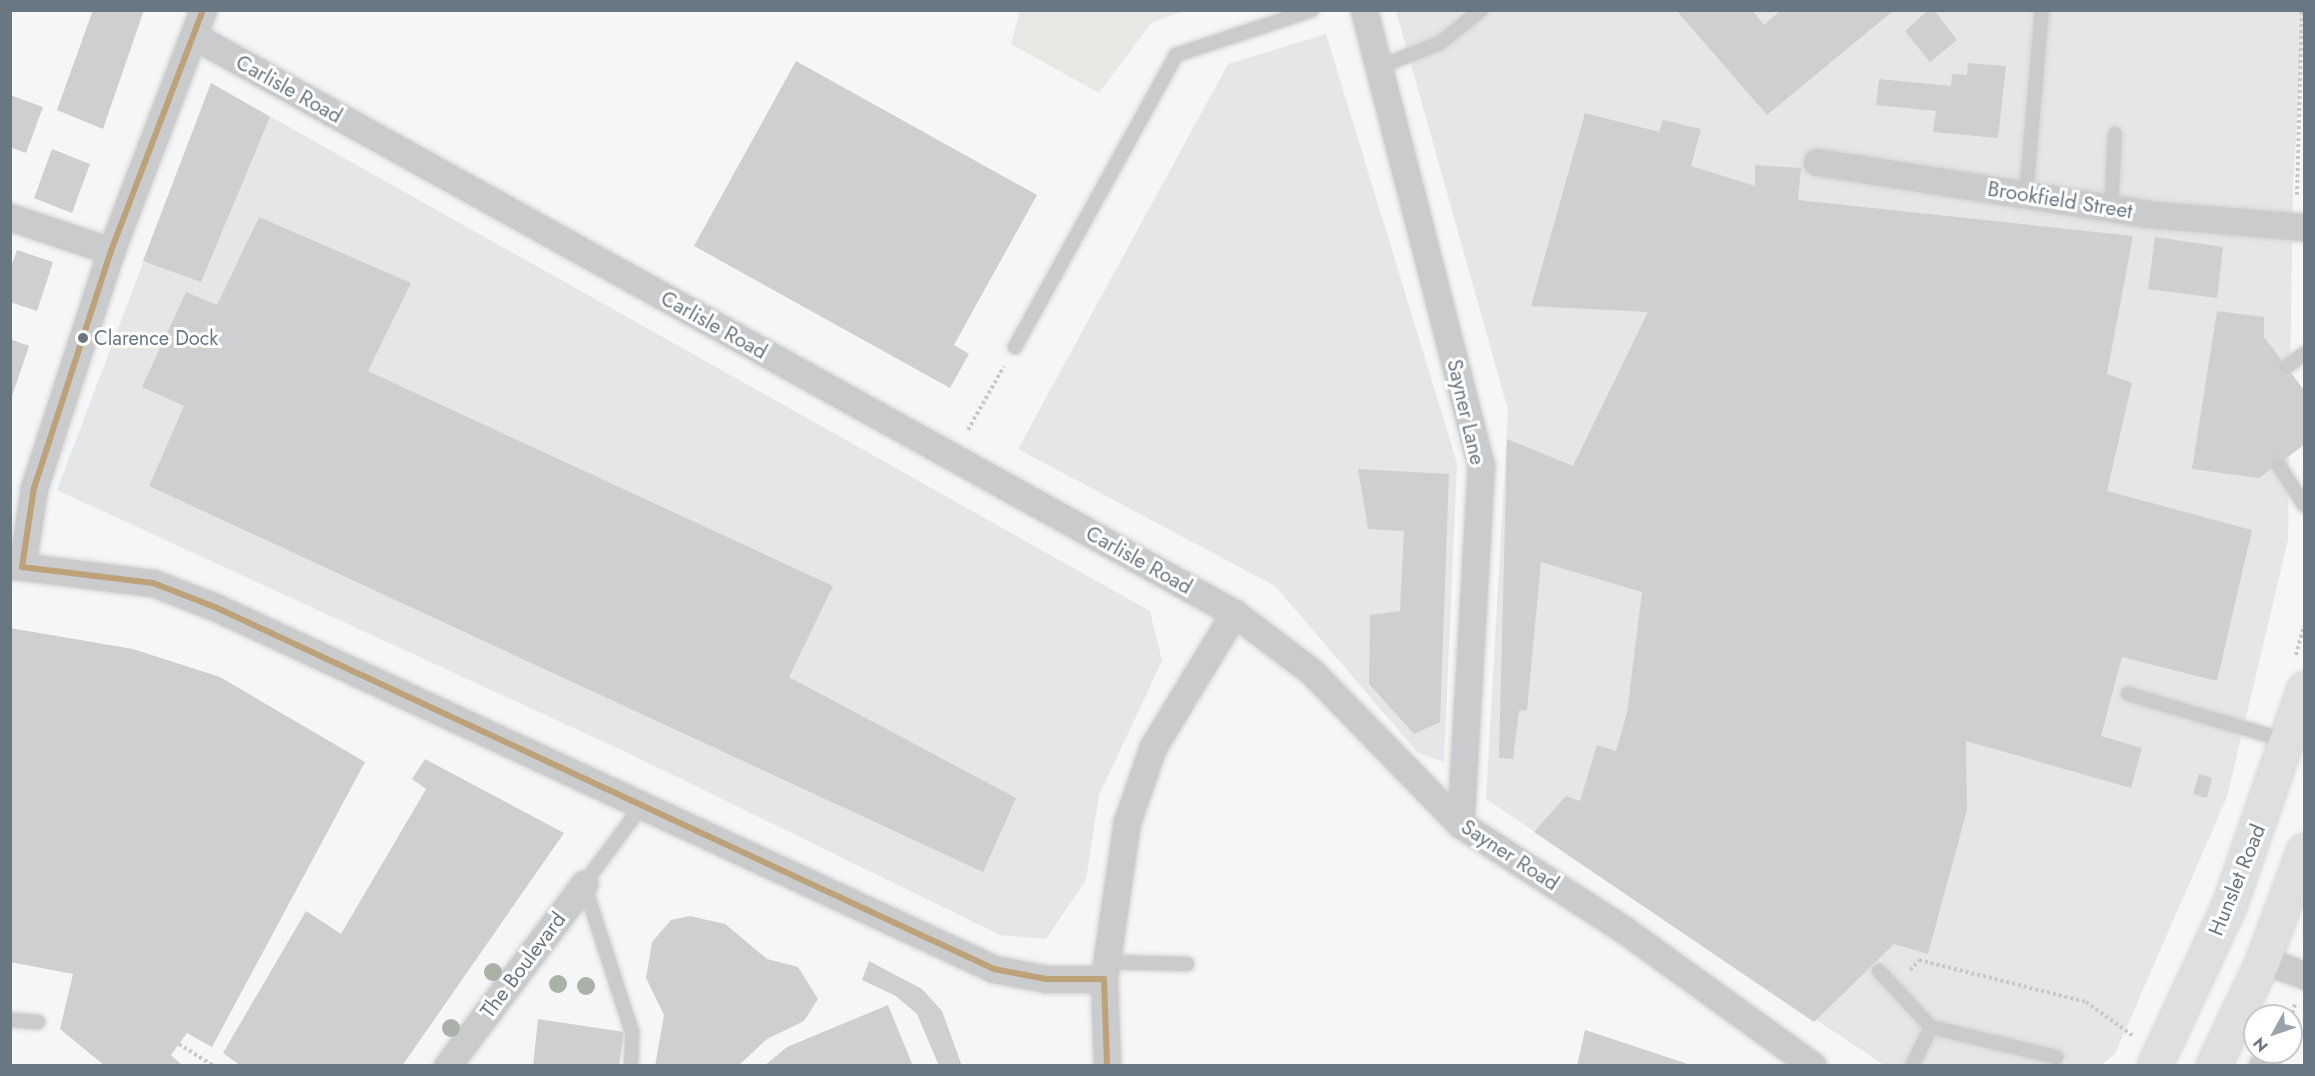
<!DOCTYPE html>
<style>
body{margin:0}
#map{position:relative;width:2315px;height:1076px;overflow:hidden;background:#f6f6f6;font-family:Jost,sans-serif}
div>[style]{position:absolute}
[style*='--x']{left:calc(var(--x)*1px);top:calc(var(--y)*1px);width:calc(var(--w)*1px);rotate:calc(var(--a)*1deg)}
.built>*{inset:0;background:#e5e6e7}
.green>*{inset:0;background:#e5e8e3}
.building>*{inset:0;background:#cecfd0}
.path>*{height:4px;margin-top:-2px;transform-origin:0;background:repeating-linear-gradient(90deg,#c7c8c9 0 3px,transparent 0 6px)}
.roads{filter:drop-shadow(0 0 2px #d2d3d3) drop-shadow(0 0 2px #d2d3d3)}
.lane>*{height:14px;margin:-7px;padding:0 7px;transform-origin:7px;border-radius:7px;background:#c9cbcc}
.street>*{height:27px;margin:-13.5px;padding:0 13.5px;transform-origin:13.5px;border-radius:13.5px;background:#c9cbcc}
.primary>*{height:33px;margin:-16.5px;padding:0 16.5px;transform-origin:16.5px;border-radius:16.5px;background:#dedfe0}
.bus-1>*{height:6px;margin:-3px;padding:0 3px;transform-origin:3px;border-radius:3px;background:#bda279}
.trees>*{width:18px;height:18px;margin:-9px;border-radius:50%;background:#aab2a7}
.dots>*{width:16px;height:16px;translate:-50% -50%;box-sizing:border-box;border:3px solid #fff;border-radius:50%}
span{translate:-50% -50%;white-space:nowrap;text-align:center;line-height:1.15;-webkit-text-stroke:6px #fff;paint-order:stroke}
.bus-label{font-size:20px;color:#697783}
.left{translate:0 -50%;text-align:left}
.street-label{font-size:21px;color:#697783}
.frame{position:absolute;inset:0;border:12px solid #697783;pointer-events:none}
.north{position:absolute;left:2243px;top:1004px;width:60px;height:60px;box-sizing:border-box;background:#fff;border:2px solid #c3c9cd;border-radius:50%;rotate:230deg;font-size:16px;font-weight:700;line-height:24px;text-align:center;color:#697783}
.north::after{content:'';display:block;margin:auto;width:21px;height:27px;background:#9aa3ab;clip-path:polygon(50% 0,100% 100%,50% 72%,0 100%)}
</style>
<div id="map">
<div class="built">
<i style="clip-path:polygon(1396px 11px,2304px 11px,2293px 187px,2288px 540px,2227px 797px,2115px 1054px,2101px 1065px,1884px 1065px,1486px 799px,1508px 410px)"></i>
<i style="clip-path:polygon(1326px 34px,1457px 463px,1444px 762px,1418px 753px,1275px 586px,1018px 449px,1228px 64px)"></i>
<i style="clip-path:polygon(211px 83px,1150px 611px,1162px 661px,1099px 795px,1086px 880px,1046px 939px,1000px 935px,632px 755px,57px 490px)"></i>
</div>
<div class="green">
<i style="clip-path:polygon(1020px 11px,1020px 10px,1185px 11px,1151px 23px,1099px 93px,1011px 44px)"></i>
</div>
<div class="building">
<i style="clip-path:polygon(93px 10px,144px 10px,103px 129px,57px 110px)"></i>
<i style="clip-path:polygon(1676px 10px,1752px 10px,1764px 25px,1781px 10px,1894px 10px,1767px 115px)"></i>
<i style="clip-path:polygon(1928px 10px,1934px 10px,1957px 40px,1930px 62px,1905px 31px)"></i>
<i style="clip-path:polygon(796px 61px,1037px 195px,954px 345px,969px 354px,950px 388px,694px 246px)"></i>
<i style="clip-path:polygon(1968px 63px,2006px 66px,1998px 138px,1933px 132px,1936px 111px,1876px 105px,1879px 79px,1951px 86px,1952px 74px,1967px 75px)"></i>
<i style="clip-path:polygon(211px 83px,270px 117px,201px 282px,143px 261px)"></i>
<i style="clip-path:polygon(10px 95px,43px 107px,26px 153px,10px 147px)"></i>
<i style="clip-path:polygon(1585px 113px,1659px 132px,1663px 120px,1701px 129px,1691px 166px,1755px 186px,1755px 165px,1801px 168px,1798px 200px,2133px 236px,2107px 374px,2132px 383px,2107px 491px,2252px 530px,2217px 681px,2122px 657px,2101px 736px,2142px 748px,2131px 788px,1966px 741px,1967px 810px,1928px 954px,1894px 944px,1814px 1022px,1534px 832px,1566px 796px,1580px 801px,1597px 745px,1616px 751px,1627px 713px,1642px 592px,1541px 562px,1527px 710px,1519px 711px,1513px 759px,1499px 758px,1507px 439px,1573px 466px,1648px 312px,1531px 306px)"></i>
<i style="clip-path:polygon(52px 149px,90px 164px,72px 213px,34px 198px)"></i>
<i style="clip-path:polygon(259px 217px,411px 283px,368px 371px,833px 586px,789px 677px,1016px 798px,983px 872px,149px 486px,184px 406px,142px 387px,186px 292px,217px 305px)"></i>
<i style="clip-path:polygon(2155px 237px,2223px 247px,2217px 298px,2148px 289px)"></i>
<i style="clip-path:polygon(17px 250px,53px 262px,37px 311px,10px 302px,10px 270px)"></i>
<i style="clip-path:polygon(2217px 311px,2264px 317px,2264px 337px,2304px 390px,2304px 445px,2259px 478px,2192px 469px)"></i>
<i style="clip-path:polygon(10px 339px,29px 346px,11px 399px,10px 399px)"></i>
<i style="clip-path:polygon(1358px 469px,1449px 474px,1440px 722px,1414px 734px,1369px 684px,1370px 615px,1400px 611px,1404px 531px,1368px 529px)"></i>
<i style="clip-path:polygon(10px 628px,133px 649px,220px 677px,365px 762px,212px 1047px,187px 1033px,171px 1055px,183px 1066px,105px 1066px,60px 1029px,73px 974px,10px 962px)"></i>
<i style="clip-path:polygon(425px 759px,564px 833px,402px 1066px,241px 1066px,223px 1053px,306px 911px,341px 934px,426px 789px,412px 779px)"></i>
<i style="clip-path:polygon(2199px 774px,2212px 778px,2207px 798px,2193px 794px)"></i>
<i style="clip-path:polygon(690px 916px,725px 924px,767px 959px,798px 967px,818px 999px,804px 1021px,767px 1039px,738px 1066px,655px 1066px,664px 1015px,646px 978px,652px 942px,671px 920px)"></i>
<i style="clip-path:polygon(869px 961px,922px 989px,942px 1011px,962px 1066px,939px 1066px,917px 1014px,896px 996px,862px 980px)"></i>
<i style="clip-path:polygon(888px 1005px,913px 1066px,764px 1066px,787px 1047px)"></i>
<i style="clip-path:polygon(538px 1019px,624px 1032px,619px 1066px,533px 1066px)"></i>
<i style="clip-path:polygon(1585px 1030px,1691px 1065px,1691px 1066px,1577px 1066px)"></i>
</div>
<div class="path">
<i style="--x:2297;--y:195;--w:185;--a:-88.5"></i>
<i style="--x:968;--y:430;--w:73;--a:-60.6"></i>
<i style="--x:2296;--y:655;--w:30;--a:-75"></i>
<i style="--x:1910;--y:970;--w:13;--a:-48"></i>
<i style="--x:1919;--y:960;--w:172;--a:14.1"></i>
<i style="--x:2086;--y:1002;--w:57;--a:35.7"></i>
<i style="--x:2291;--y:1019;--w:16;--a:-75"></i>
<i style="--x:179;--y:1044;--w:41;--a:32.2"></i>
</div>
<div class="roads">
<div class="lane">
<i style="--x:1379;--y:67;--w:66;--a:-21.5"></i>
<i style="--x:1440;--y:43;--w:53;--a:-38.8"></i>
<i style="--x:2026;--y:195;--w:186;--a:-85.1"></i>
<i style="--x:2111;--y:208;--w:74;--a:-86.9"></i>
<i style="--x:1015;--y:347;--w:333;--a:-61.1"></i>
<i style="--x:1176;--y:55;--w:143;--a:-18.3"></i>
<i style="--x:2286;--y:367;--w:22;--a:-36"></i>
<i style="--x:2278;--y:464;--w:49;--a:57.6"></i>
<i style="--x:2128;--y:694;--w:167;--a:16.4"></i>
<i style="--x:1106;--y:962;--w:81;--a:1.4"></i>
<i style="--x:1879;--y:971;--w:76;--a:47.1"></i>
<i style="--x:1931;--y:1027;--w:129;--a:13.5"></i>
<i style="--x:10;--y:1020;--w:28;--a:4"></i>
<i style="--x:631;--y:1066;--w:34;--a:-88"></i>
<i style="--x:632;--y:1032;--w:156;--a:-108"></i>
<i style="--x:584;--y:884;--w:99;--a:-53.6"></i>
<i style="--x:1912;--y:1066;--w:43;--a:-64"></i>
</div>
<div class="street">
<i style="--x:1364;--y:10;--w:470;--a:75.6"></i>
<i style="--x:1481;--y:465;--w:360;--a:93.3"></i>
<i style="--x:194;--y:36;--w:1189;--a:29.02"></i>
<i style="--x:1234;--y:613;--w:98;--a:37.1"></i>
<i style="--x:1312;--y:672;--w:212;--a:45.8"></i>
<i style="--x:1460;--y:824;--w:194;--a:32.8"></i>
<i style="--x:1623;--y:929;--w:234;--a:35.8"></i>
<i style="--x:1817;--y:162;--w:335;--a:8.9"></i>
<i style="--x:2148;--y:214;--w:157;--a:4.8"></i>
<i style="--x:10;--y:217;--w:107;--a:18.6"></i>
<i style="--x:10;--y:565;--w:144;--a:7.2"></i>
<i style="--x:153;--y:583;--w:66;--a:21.2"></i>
<i style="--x:215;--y:607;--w:859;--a:24.92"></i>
<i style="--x:994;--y:969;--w:53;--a:10.9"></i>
<i style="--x:1046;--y:979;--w:58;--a:0"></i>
<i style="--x:22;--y:567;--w:80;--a:-81.4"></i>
<i style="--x:34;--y:488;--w:249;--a:-72"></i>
<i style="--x:111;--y:251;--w:258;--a:-69.1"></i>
<i style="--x:2263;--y:960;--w:44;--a:20.1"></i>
<i style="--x:447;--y:1066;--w:228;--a:-53"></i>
<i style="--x:1107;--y:1066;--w:87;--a:-92"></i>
<i style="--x:1104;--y:979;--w:159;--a:-81.7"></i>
<i style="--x:1127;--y:822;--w:79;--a:-70.9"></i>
<i style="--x:1153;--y:747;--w:157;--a:-58.8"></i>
<i style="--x:2262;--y:1066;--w:4;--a:0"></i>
</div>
<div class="primary">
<i style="--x:2154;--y:1066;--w:178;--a:-65"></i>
<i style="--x:2229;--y:905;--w:229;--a:-70.9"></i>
<i style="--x:2213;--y:1066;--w:117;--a:-64.7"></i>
<i style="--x:2263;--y:960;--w:117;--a:-69.6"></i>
</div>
</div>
<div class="bus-1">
<i style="--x:22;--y:567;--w:132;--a:7"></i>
<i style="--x:153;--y:583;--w:66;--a:21.2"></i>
<i style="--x:215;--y:607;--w:859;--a:24.92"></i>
<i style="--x:994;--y:969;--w:53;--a:10.9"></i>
<i style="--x:1046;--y:979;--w:58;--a:0"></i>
<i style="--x:22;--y:567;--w:80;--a:-81.4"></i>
<i style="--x:34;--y:488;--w:249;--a:-72"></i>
<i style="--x:111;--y:251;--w:258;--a:-69.1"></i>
<i style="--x:1104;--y:979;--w:87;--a:88"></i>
</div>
<div class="trees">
<i style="left:493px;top:972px"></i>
<i style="left:558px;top:984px"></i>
<i style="left:586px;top:986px"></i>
<i style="left:451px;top:1028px"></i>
</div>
<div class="dots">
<i style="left:83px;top:338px;background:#697783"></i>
</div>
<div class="bus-label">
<span class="left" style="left:94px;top:338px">Clarence Dock</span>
</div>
<div class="street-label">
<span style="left:289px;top:89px;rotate:29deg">Carlisle Road</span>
<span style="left:2060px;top:200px;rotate:9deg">Brookfield Street</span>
<span style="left:714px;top:325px;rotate:29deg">Carlisle Road</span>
<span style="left:1466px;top:412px;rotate:77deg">Sayner Lane</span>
<span style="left:1139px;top:560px;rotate:29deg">Carlisle Road</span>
<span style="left:1510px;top:855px;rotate:33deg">Sayner Road</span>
<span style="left:2237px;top:880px;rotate:-68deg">Hunslet Road</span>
<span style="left:523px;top:965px;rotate:-53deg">The Boulevard</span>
</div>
<div class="frame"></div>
<div class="north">N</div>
</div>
